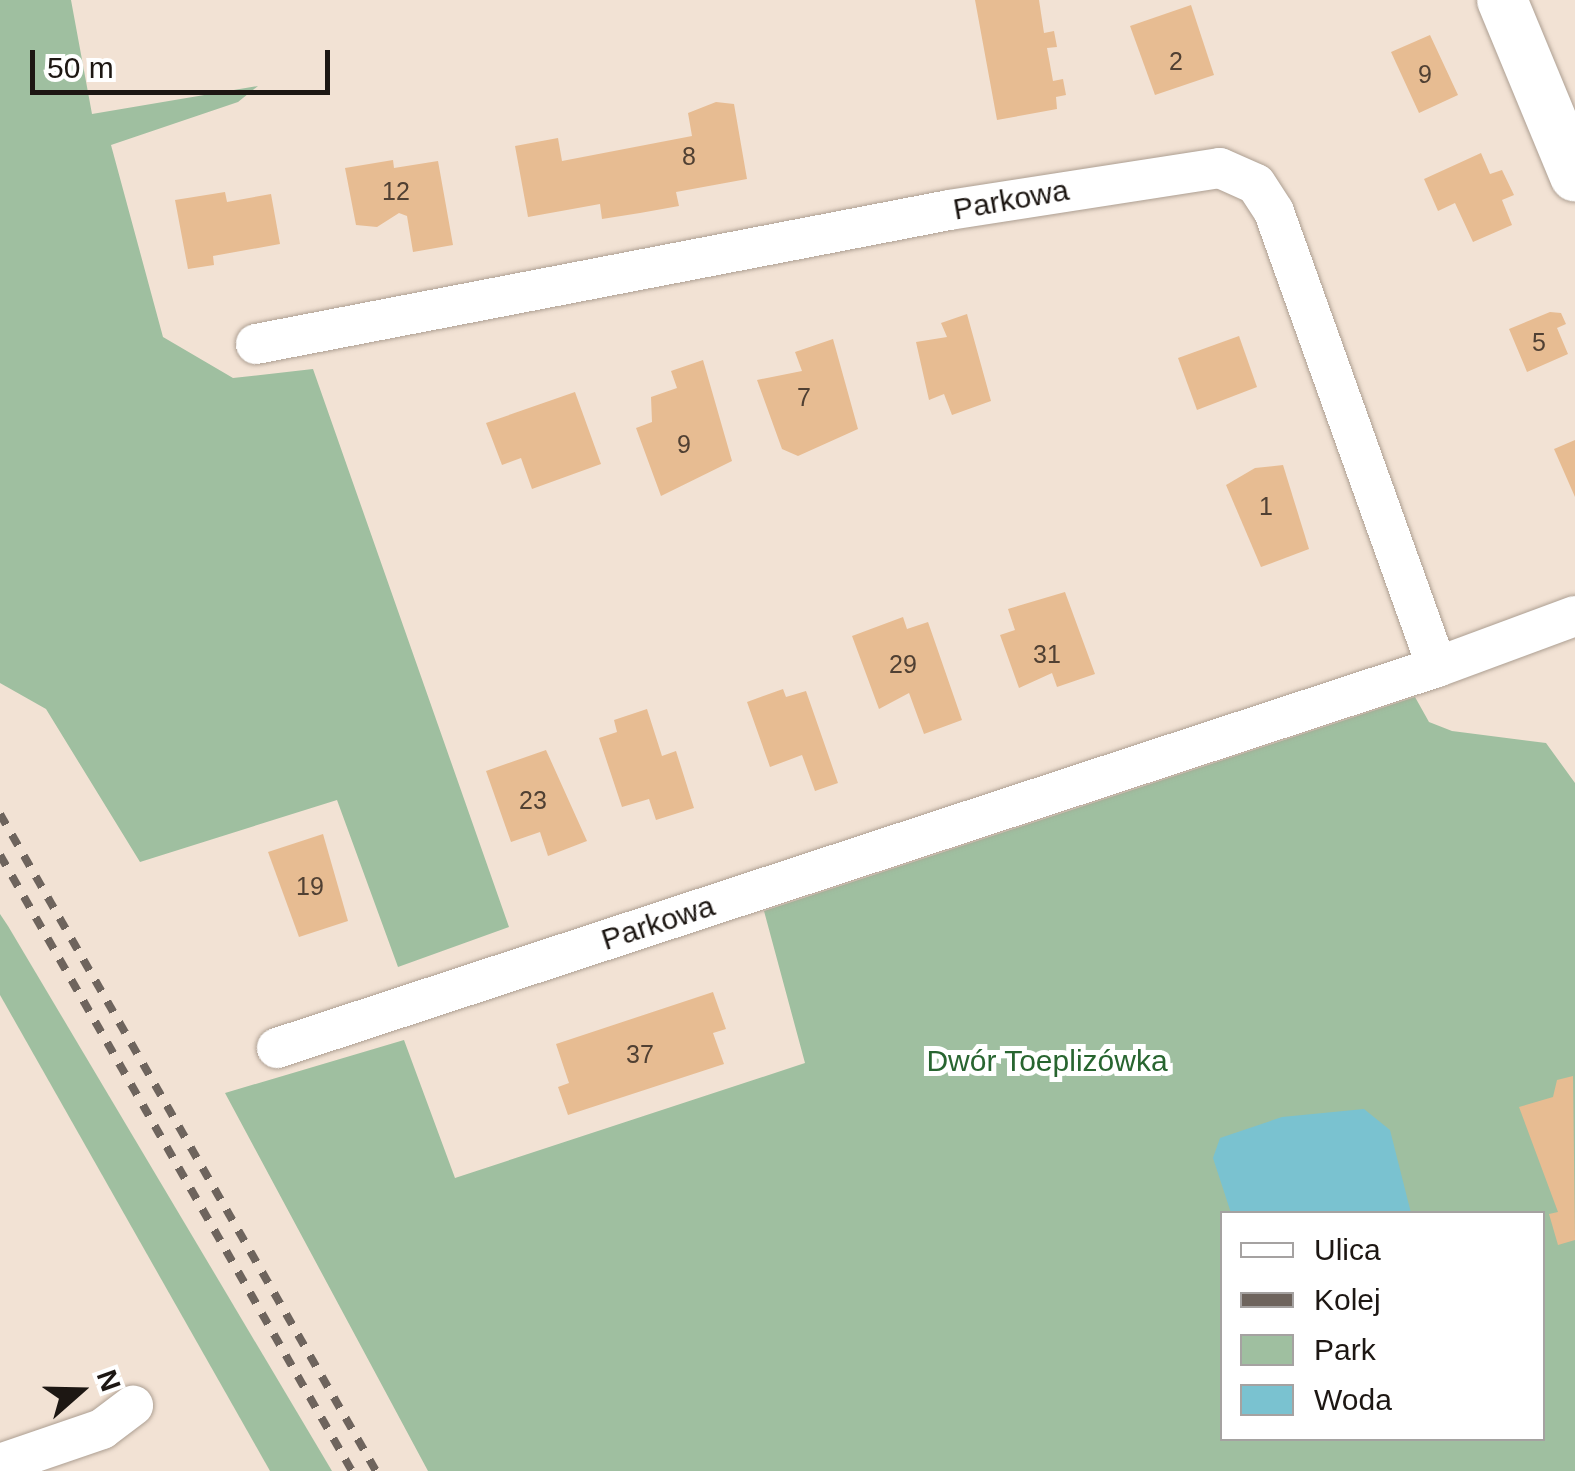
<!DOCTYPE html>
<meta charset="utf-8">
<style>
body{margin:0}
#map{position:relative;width:1575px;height:1471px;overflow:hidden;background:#f2e2d4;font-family:Arial,sans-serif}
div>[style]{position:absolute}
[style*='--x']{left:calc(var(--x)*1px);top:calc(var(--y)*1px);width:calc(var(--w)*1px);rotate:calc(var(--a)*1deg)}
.green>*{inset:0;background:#9fbfa0}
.water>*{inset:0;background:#7ac2d0}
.building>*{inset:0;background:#e7bc92}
.roads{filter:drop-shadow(0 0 2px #ad9f92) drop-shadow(0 0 2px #ad9f92)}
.minor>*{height:40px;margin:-20px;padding:0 20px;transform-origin:20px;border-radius:20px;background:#fff}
.tertiary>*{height:50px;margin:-25px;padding:0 25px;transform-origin:25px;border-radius:25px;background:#fff}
.rail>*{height:8px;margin-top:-4px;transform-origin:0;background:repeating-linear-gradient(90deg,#6e645d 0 12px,transparent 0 24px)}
span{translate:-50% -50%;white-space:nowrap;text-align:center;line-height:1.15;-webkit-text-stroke:10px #fff;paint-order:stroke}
.number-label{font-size:25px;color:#504033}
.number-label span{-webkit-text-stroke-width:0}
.street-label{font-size:30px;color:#1d1713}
.park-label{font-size:30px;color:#286530}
.legend{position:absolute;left:1220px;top:1211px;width:325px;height:230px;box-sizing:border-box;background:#fff;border:2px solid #a5a2a1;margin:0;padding:12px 18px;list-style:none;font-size:30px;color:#1d1713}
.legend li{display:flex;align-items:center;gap:20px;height:50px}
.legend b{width:50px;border:2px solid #a5a2a1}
.north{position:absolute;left:30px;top:1341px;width:100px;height:100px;-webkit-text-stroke:8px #fff;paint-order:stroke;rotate:70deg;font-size:28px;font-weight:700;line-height:40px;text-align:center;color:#1d1713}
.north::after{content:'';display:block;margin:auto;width:35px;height:45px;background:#1d1713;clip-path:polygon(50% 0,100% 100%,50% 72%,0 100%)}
.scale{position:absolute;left:30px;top:50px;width:300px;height:45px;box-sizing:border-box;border:5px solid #1d1713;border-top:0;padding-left:12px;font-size:30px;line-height:35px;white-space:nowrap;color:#1d1713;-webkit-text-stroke:8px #fff;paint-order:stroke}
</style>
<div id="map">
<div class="green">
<i style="clip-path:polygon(0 0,71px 0,92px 114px,258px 86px,238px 102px,111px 145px,163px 337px,233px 378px,313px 369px,509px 927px,398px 967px,337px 800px,140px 862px,46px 709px,0 683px)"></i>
<i style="clip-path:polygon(evenodd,1415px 697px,1429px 722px,1452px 731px,1546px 743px,1575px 783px,1575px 1471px,428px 1471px,225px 1093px,404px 1040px,455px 1178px,805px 1063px,764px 911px,1415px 697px,1222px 1214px,1542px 1214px,1542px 1438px,1222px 1438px,1222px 1214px)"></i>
<i style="clip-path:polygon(0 914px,8px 926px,332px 1471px,270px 1471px,0 995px)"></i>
</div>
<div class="water">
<i style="clip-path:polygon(1364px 1109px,1390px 1130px,1411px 1213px,1231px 1213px,1213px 1158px,1220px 1138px,1282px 1117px)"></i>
</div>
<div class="building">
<i style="clip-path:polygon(975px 0,1039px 0,1044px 33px,1054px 31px,1057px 47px,1047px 48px,1053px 81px,1063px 79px,1066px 95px,1056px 97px,1057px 109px,997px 120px)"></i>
<i style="clip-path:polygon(1191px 5px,1214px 75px,1155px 95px,1130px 26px)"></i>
<i style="clip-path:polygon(1430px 35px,1458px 95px,1419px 113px,1391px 52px)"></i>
<i style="clip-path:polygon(716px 102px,734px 104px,747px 179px,676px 192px,679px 206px,640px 213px,602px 219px,600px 204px,528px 217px,515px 146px,558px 138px,562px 161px,692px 136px,688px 113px)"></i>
<i style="clip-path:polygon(1481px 153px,1490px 174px,1502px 170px,1514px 195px,1502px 200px,1512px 225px,1473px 242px,1455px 203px,1438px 211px,1424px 179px)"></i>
<i style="clip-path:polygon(393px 160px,394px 168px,438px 161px,453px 245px,413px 252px,407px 216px,399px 213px,377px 227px,356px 225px,345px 168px)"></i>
<i style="clip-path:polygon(225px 192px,227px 202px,271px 194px,280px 244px,213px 256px,214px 265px,188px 269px,175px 200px)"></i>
<i style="clip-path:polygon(1550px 312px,1561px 313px,1566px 324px,1557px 328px,1568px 354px,1527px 372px,1509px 329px)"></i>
<i style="clip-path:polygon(967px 314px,991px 401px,952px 415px,944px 394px,929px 400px,916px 342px,947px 337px,941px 323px)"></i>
<i style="clip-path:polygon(1239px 336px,1257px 387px,1197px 410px,1178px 358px)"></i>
<i style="clip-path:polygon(833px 339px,858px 429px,798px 456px,782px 449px,757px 380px,802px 371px,795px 352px)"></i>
<i style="clip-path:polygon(703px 360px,732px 461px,661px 496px,636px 428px,652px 422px,651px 397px,677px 388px,671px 371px)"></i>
<i style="clip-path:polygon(575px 392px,601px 464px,532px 489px,521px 458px,502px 465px,486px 423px)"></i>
<i style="clip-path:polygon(1575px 440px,1575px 497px,1554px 449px)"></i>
<i style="clip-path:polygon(1283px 465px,1309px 549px,1261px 567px,1226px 485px,1255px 468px)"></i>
<i style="clip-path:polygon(1065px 592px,1095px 674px,1057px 687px,1052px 673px,1019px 688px,1000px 635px,1015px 630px,1008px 609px)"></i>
<i style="clip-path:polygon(903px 617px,907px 629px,928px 622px,962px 720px,924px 734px,909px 693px,879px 709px,852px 636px)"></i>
<i style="clip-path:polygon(783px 689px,786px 697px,806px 691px,838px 783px,815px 791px,802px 755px,770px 767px,747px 702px)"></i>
<i style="clip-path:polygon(647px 709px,662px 756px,676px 751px,694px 808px,656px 820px,649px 799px,622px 807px,599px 738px,617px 732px,614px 720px)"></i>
<i style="clip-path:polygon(546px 750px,587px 841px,548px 856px,540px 832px,511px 842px,486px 771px)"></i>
<i style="clip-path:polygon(323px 834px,348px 921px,299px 937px,268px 852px)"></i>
<i style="clip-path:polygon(713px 992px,726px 1029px,713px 1033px,724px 1064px,568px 1115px,558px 1087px,569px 1083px,556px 1044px)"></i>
<i style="clip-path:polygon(1573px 1076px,1575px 1240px,1558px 1245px,1549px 1214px,1558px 1212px,1519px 1107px,1553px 1097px,1557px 1080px)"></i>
</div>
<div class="roads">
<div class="minor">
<i style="--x:256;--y:344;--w:706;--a:-10.94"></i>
<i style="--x:949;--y:210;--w:274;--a:-8.8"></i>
<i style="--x:1220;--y:168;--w:39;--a:24"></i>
<i style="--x:1256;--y:184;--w:33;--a:57"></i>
<i style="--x:1274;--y:212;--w:483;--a:70.3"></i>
<i style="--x:1437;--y:667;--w:147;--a:-20.3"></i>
<i style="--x:277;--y:1048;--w:1221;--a:-18.18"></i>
<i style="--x:0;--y:1464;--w:108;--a:-18.9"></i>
<i style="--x:102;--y:1429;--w:39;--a:-37"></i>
</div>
<div class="tertiary">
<i style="--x:1502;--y:0;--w:191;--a:67.5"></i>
</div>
</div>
<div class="rail">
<i style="--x:0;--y:814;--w:757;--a:60.22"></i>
<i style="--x:0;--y:855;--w:709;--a:60.26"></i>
</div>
<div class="number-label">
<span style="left:1176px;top:61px">2</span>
<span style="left:1425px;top:74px">9</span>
<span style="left:689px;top:156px">8</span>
<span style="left:396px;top:191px">12</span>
<span style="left:1539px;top:342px">5</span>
<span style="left:804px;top:397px">7</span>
<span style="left:684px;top:444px">9</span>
<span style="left:1266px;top:506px">1</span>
<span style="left:1047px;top:654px">31</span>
<span style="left:903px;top:664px">29</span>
<span style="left:533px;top:800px">23</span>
<span style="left:310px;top:886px">19</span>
<span style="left:640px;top:1054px">37</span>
</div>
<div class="street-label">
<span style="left:1011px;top:200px;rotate:-10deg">Parkowa</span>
<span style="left:658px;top:923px;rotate:-18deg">Parkowa</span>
</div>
<div class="park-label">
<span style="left:1047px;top:1061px">Dwór Toeplizówka</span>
</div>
<ul class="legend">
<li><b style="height:12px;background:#fff"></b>Ulica</li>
<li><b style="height:12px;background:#6e645d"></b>Kolej</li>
<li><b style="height:28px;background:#9fbfa0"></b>Park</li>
<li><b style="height:28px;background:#7ac2d0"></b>Woda</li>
</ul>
<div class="north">N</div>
<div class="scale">50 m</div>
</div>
